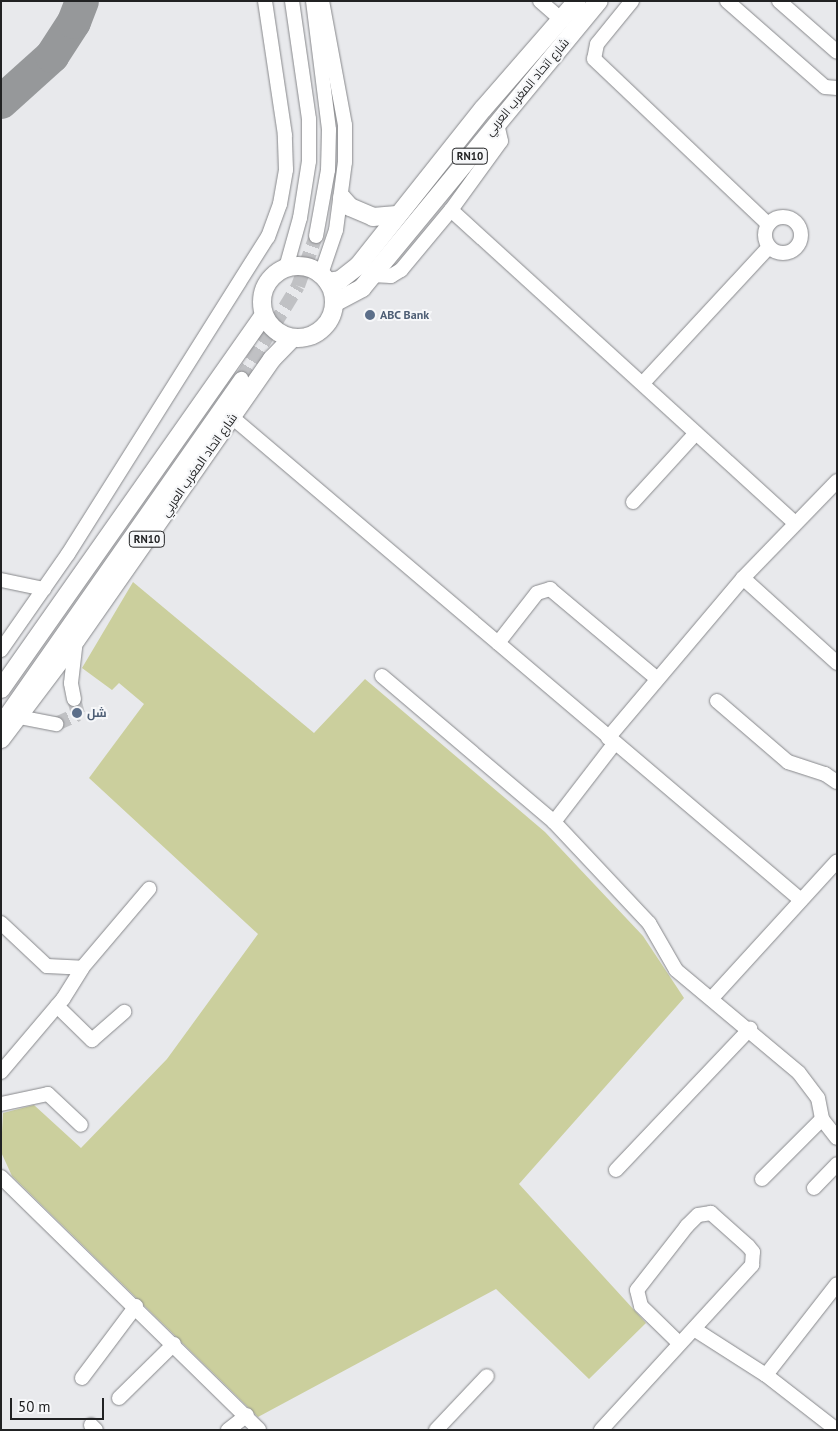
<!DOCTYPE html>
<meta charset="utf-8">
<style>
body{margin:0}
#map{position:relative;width:838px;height:1431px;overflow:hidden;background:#e8e9ec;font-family:"PT Sans",Cairo,sans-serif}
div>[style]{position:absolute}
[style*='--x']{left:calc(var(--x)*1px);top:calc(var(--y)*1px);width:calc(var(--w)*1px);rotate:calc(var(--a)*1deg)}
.green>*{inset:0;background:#cbcf9d}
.taxiway>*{height:34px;margin:-17px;padding:0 17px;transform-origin:17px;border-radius:17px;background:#96989a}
.minor-tunnel>*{height:14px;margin-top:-7px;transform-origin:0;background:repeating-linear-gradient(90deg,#c0c1c4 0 14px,transparent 0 21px)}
.roads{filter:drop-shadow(0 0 1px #87888b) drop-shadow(0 0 1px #87888b)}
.minor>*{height:14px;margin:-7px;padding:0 7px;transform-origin:7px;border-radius:7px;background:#fff}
.minor>.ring{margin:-7px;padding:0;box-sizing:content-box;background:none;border:14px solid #fff;border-radius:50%}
.major>*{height:18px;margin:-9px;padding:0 9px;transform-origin:9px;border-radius:9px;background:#fff}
.major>.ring{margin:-9px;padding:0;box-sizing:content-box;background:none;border:18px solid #fff;border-radius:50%}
.dots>*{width:14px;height:14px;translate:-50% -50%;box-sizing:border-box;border:2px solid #f6f7f9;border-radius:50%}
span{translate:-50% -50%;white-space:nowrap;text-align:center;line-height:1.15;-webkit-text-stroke:4px #f6f7f9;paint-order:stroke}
.shield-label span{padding:1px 4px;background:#f6f7f9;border:1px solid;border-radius:4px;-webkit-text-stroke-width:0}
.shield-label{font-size:11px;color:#212223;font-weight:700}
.street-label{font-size:12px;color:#212223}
.service-label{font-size:12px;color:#4e5e75;font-weight:700}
.left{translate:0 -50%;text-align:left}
.frame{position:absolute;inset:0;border:2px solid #212223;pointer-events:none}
.scale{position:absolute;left:10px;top:1398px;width:94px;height:22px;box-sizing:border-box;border:2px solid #212223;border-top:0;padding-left:6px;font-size:15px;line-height:18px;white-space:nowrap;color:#212223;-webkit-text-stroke:4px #f6f7f9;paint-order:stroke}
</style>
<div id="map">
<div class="green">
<i style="clip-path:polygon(133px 582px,314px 733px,365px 679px,545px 832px,643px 936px,684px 998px,519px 1184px,646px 1323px,589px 1379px,496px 1289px,258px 1417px,12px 1176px,1px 1152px,3px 1113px,34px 1105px,81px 1148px,167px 1059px,258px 934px,89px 778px,144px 704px,119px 683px,112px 690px,82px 668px)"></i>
</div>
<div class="taxiway">
<i style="--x:1;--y:102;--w:69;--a:-42"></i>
<i style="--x:52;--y:56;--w:40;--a:-57.1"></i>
<i style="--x:74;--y:22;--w:22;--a:-69"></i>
</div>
<div class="minor-tunnel">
<i style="--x:241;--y:379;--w:109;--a:-58.5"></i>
<i style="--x:298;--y:286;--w:53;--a:-70.2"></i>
<i style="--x:56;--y:724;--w:24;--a:-24"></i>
<i style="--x:78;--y:714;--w:16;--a:-105"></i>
</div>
<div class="roads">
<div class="minor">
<i style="--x:313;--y:1;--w:130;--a:82.9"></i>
<i style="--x:329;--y:130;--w:40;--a:91.4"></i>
<i style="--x:328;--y:170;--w:67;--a:100.3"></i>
<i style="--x:540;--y:1;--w:28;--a:41"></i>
<i style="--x:632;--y:1;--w:55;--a:129.1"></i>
<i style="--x:597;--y:44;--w:15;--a:101"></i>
<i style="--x:594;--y:59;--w:240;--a:43.5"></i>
<i style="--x:727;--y:1;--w:130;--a:41.3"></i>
<i style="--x:825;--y:87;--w:12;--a:5"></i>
<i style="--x:779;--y:1;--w:77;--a:41.3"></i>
<i style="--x:451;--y:210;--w:465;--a:42.3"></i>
<i class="ring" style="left:765px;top:217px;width:22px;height:22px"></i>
<i style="--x:286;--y:268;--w:52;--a:-74.4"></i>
<i style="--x:300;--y:218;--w:58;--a:-81"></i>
<i style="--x:309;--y:161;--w:42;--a:-90"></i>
<i style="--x:309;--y:119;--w:119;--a:-98.2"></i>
<i style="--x:321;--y:274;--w:46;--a:-71.2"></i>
<i style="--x:336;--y:230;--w:69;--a:-82.5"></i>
<i style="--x:345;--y:162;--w:37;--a:-90"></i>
<i style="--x:345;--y:125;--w:126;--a:-100.5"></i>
<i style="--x:371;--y:275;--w:20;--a:3"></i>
<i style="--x:391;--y:276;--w:12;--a:-31"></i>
<i style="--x:401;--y:270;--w:78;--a:-50.2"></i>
<i style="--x:451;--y:210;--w:85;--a:-54.1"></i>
<i style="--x:501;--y:141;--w:18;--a:-103"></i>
<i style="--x:643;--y:383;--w:185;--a:-47.2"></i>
<i style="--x:233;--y:418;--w:745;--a:40.32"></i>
<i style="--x:633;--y:502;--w:93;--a:-47.6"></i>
<i style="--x:743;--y:578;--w:127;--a:42.1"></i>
<i style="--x:1;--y:580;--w:44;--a:11.8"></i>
<i style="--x:498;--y:643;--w:63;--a:-52"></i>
<i style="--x:537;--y:593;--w:14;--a:-17"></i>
<i style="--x:550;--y:589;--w:138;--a:40"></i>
<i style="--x:1;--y:650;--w:117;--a:-55.1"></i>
<i style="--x:68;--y:554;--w:375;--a:-57.8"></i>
<i style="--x:268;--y:237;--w:35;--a:-70"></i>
<i style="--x:280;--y:204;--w:35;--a:-80"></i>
<i style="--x:286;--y:170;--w:35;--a:-92"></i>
<i style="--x:285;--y:135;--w:135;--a:-98.5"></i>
<i style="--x:382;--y:676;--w:226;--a:40.3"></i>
<i style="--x:554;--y:822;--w:139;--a:46.8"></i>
<i style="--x:649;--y:923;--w:54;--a:60.1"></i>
<i style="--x:676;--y:970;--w:160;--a:39.9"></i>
<i style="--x:799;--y:1073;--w:31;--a:53"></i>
<i style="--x:818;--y:1098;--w:21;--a:79"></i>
<i style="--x:822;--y:1119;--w:24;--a:52"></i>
<i style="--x:74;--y:699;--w:16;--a:-101"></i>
<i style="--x:71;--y:683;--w:43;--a:-83.4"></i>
<i style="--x:717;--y:701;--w:94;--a:40.7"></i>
<i style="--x:788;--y:762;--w:39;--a:18"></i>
<i style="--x:825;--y:774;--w:14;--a:34"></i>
<i style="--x:19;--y:717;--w:38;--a:11"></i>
<i style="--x:1;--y:722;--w:419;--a:-55"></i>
<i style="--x:608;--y:738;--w:209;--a:-49.8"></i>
<i style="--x:743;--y:578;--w:135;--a:-45.9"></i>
<i style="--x:554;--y:822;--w:98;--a:-52.4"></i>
<i style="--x:1;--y:923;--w:63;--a:43.1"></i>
<i style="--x:47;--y:966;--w:35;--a:3"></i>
<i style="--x:82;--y:968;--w:104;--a:-49.7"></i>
<i style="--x:712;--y:998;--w:185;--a:-47.6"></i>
<i style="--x:57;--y:1006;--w:49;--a:44.2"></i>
<i style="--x:92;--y:1040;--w:43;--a:-41.2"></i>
<i style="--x:1;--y:1072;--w:96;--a:-49.7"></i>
<i style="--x:63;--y:999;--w:36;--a:-58"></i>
<i style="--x:1;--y:1104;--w:48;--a:-12"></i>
<i style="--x:48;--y:1094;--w:45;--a:43.2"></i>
<i style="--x:616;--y:1170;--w:195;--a:-46.5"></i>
<i style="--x:1;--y:1177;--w:361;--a:44.4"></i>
<i style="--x:762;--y:1179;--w:85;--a:-45"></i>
<i style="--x:814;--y:1188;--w:33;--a:-46"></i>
<i style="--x:694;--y:1329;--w:85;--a:32.6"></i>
<i style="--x:766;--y:1375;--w:90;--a:37.8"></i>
<i style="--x:766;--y:1375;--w:115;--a:-52"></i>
<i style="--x:82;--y:1378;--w:90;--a:-53.1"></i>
<i style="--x:119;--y:1398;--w:77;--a:-44.5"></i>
<i style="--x:91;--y:1425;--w:7;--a:45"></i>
<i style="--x:228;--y:1430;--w:24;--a:-38"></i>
<i style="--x:436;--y:1430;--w:74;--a:-46.6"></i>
<i style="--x:601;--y:1430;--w:224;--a:-47.5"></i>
<i style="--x:752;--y:1265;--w:13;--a:-86"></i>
<i style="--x:753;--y:1252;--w:8;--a:-130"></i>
<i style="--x:748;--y:1246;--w:50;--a:-138.3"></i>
<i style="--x:711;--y:1213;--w:13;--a:171"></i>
<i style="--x:698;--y:1215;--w:16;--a:135"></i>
<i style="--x:687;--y:1226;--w:81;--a:128"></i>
<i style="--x:637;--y:1290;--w:16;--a:76"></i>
<i style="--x:641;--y:1306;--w:53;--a:44.2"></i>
</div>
<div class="major">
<i style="--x:342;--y:198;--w:12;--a:48"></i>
<i style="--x:350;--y:207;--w:25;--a:23"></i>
<i style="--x:373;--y:217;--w:24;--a:-5"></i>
<i class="ring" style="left:262px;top:266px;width:54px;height:54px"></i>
<i style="--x:328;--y:282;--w:12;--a:-9"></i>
<i style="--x:340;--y:280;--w:23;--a:-38"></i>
<i style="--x:358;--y:266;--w:201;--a:-51.5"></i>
<i style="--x:483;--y:109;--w:143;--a:-49"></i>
<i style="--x:334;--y:303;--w:32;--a:-28"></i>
<i style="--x:362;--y:288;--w:372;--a:-50.5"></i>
<i style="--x:1;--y:689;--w:457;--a:-54.9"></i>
<i style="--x:1;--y:739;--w:124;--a:-52.9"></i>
<i style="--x:76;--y:640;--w:343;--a:-55.1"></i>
<i style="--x:272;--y:359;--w:29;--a:-46"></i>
</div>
</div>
<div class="dots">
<i style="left:370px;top:315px;background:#5c6f8a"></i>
<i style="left:77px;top:713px;background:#5c6f8a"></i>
</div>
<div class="shield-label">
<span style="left:470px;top:156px">RN10</span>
<span style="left:147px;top:539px">RN10</span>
</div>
<div class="street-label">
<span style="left:527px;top:87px;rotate:-50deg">شارع اتحاد المغرب العربي</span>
<span style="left:199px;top:465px;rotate:-55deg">شارع اتحاد المغرب العربي</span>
</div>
<div class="service-label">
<span class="left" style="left:380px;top:315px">ABC Bank</span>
<span class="left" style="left:87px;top:713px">شل</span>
</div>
<div class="frame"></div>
<div class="scale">50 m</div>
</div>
